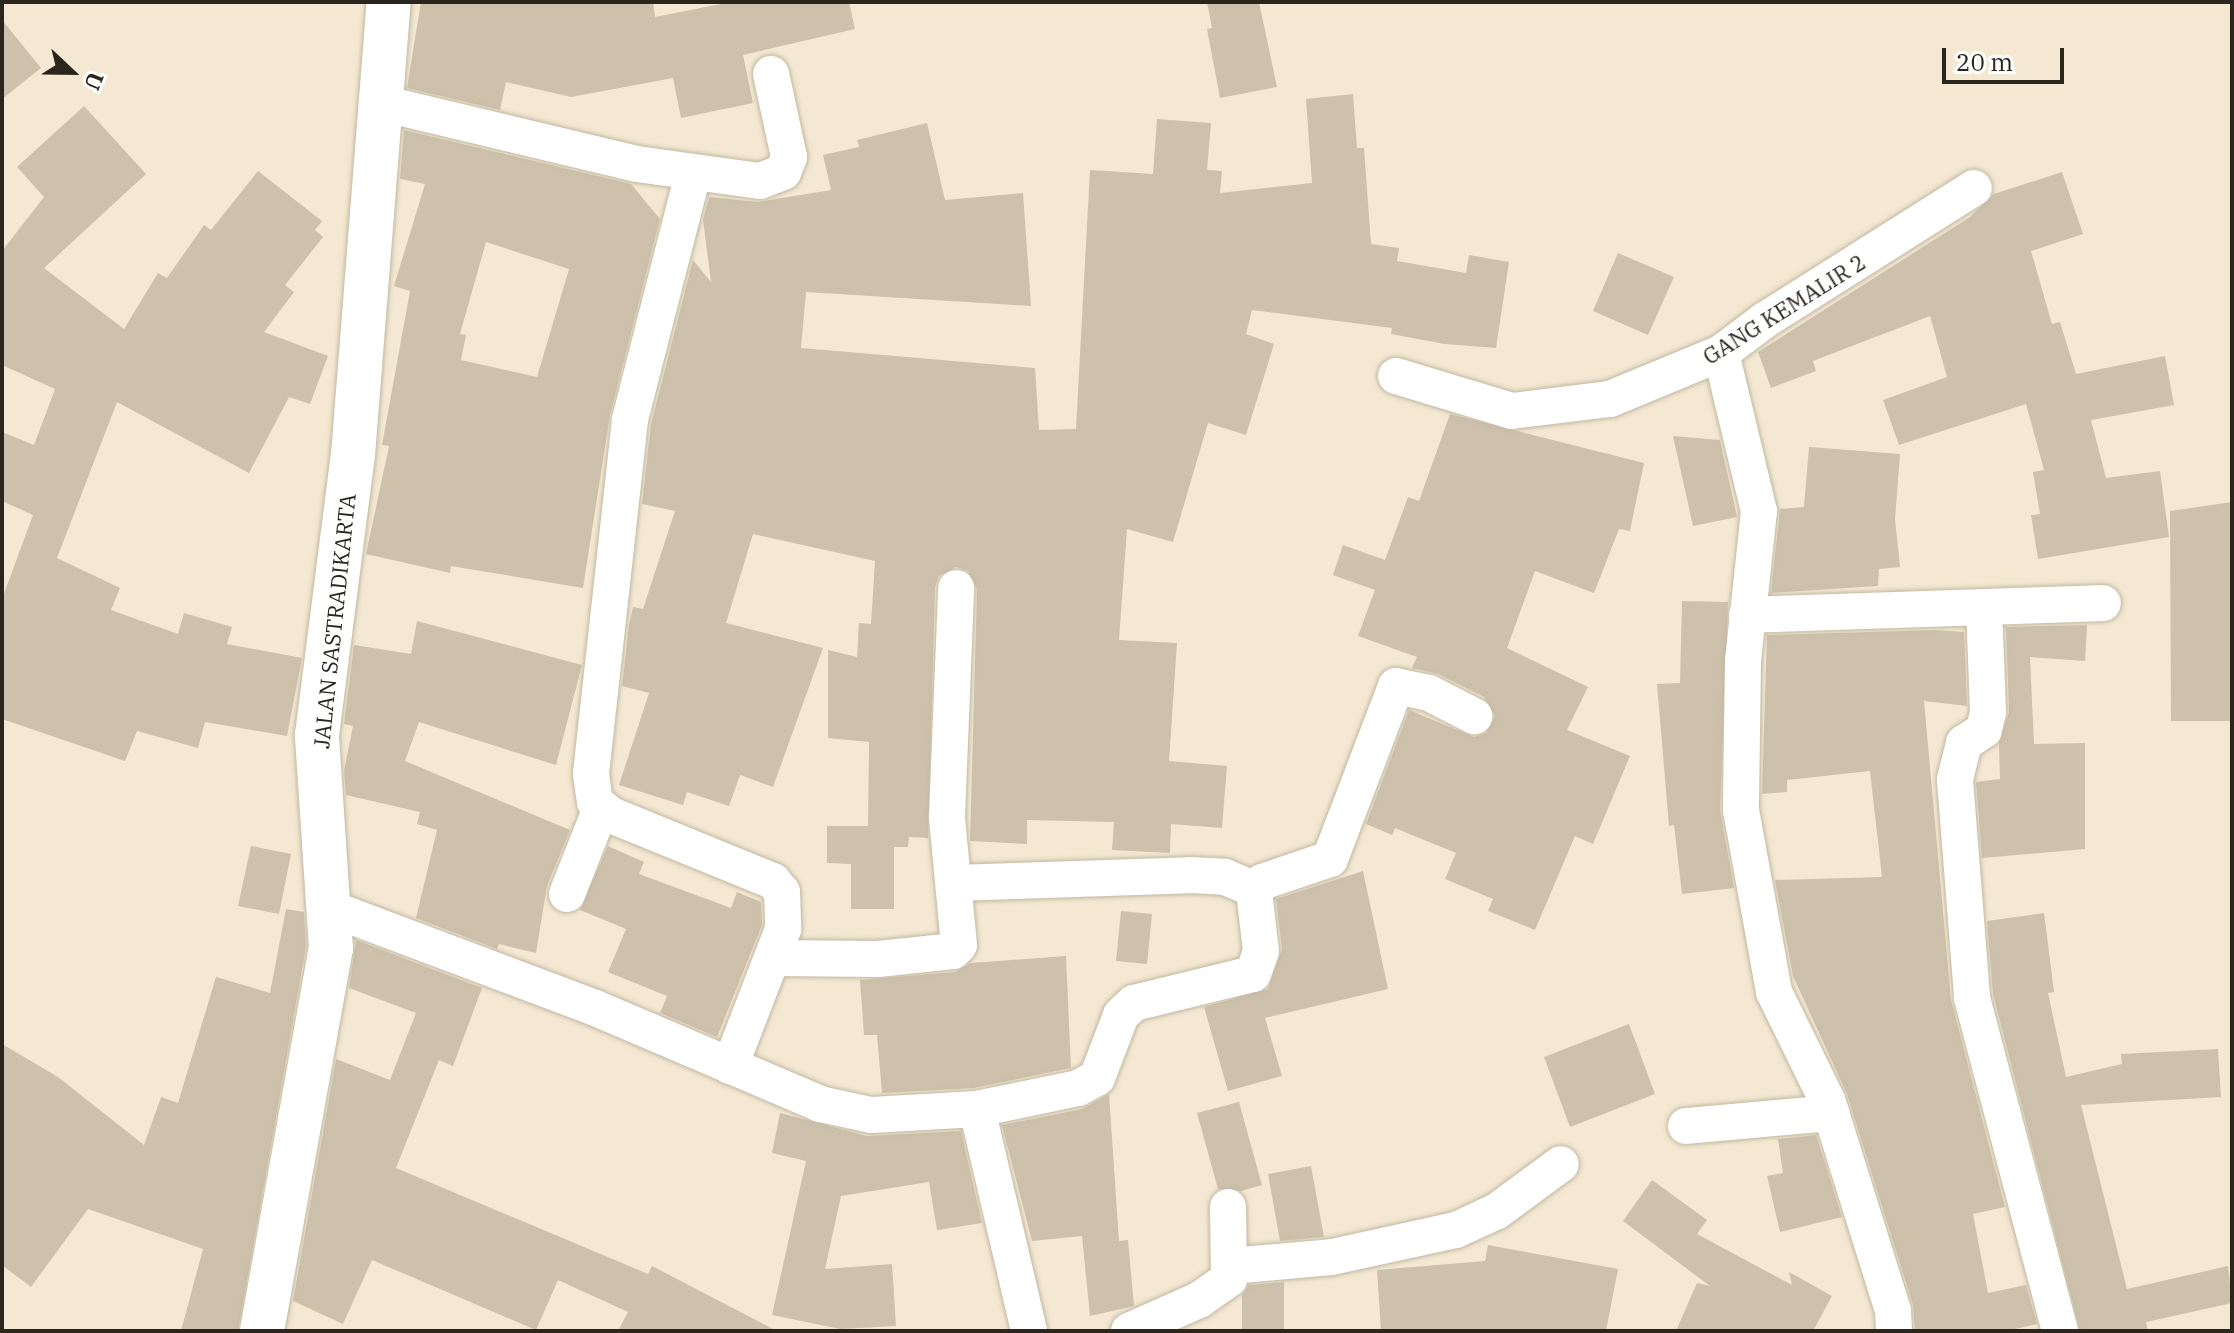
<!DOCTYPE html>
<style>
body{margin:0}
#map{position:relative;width:2234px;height:1333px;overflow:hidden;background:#f4e8d2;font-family:"IBM Plex Serif",serif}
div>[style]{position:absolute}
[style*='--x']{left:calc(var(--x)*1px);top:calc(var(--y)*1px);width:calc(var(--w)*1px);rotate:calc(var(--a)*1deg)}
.building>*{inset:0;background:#cdc1ac}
.roads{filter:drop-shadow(0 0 2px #c2b7a2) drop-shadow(0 0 2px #c2b7a2)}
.street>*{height:36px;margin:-18px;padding:0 18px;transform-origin:18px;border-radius:18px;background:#fff}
.secondary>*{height:44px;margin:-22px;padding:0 22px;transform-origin:22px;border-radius:22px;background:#fff}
span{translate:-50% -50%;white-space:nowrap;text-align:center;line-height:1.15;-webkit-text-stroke:6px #fff;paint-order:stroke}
.street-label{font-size:22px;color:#2a261e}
.frame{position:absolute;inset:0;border:4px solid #2a261e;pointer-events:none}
.north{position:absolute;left:32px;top:32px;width:80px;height:80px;-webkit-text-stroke:6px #fff;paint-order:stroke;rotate:112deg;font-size:22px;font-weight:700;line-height:32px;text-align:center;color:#2a261e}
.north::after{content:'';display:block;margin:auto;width:28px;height:36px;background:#2a261e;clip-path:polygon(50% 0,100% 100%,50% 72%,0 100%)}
.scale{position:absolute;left:1942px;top:48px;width:122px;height:36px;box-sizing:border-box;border:4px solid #2a261e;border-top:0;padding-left:10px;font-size:24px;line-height:28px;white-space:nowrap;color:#2a261e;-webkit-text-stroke:6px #fff;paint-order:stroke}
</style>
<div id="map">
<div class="building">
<i style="clip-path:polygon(421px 2px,653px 2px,655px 17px,731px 2px,849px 2px,855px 29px,743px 55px,753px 103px,681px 118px,673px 78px,571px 97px,506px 82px,500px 110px,407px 88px)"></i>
<i style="clip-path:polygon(1207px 2px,1259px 2px,1277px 87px,1220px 98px,1207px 29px,1212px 28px)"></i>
<i style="clip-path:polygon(2px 20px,41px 68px,2px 99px)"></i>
<i style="clip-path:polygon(1353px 94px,1357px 148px,1364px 148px,1371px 244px,1399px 248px,1397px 261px,1466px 273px,1469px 255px,1509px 262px,1496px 348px,1445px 344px,1391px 334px,1392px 328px,1252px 310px,1246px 334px,1274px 344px,1246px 435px,1208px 423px,1173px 542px,1127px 529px,1119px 640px,1177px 643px,1169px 761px,1227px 766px,1222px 828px,1171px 824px,1170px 853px,1112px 850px,1114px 822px,1027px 820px,1027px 844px,970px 841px,977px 589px,968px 571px,956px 567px,939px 576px,935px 587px,928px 838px,909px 837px,908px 847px,894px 847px,894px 909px,851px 909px,851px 864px,827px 863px,827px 826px,868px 826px,869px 742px,828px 738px,828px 650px,857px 657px,859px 623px,871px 624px,875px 561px,753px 534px,726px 623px,823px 648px,773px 787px,740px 775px,729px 806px,687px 792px,683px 805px,619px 785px,649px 693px,622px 686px,629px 625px,633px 607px,643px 609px,675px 511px,642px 504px,651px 424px,693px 260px,711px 282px,703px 220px,709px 197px,758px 202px,831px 190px,823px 155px,859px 147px,857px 140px,927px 123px,945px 200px,1023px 193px,1031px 306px,806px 292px,801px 348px,1035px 368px,1039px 430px,1076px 429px,1090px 170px,1153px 174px,1157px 119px,1211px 123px,1207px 170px,1222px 171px,1220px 193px,1312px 183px,1306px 99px)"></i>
<i style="clip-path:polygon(84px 106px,146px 174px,44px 268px,124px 329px,158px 273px,167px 278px,204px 225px,211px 230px,258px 171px,322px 221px,315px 230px,323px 237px,285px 285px,294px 292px,264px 332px,328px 356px,310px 404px,289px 397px,249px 473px,117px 402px,57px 558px,120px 588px,111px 610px,178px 634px,184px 613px,232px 627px,227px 644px,302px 658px,287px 736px,205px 722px,198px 748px,137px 731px,125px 761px,2px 719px,2px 599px,33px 515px,2px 501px,2px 432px,34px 445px,55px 389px,2px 365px,2px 251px,44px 197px,17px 167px)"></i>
<i style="clip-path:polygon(evenodd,404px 130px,631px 184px,660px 219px,610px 415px,583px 588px,451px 566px,450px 573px,366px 554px,389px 446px,382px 445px,410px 291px,394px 286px,425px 184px,400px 179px,404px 130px,486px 242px,569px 269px,537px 377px,461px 360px,466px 335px,460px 334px,486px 242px)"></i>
<i style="clip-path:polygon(2062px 172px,2083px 234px,2031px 251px,2052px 324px,2060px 322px,2076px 374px,2165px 356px,2174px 405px,2091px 420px,2106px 478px,2160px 471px,2169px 537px,2038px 559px,2031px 515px,2040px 514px,2033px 472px,2044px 470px,2026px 404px,1899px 445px,1883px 400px,1947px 377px,1930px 316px,1813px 361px,1816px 371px,1771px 388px,1758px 352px,1970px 217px,1994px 194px)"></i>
<i style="clip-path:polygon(1618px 253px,1674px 277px,1648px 335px,1593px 311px)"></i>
<i style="clip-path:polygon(1450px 414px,1644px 463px,1630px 531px,1619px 529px,1594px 593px,1535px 571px,1507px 648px,1588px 687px,1567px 730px,1630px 756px,1593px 844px,1575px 836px,1535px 930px,1488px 911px,1493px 899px,1445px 879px,1456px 853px,1395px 828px,1392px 835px,1366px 824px,1409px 710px,1474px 737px,1486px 733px,1495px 716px,1484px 697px,1438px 674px,1412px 668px,1417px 657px,1358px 636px,1375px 590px,1333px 575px,1343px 545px,1385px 560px,1408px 497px,1419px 501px)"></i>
<i style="clip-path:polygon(1673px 436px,1720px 440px,1737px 517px,1693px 526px)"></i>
<i style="clip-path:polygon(1809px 447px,1900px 454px,1895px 519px,1900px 567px,1879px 569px,1878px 586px,1771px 593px,1780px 509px,1804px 507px)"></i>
<i style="clip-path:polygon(2232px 502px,2232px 721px,2171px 721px,2170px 511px)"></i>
<i style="clip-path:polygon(1682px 601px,1728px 602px,1720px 810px,1734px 888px,1682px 894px,1674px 825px,1669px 826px,1657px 684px,1680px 683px)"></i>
<i style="clip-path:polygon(417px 621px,582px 665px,556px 765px,419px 722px,405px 761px,570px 830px,547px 886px,536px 953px,499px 944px,497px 949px,416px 918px,437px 830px,417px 824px,420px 812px,346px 795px,344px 770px,353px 726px,344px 724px,354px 645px,411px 654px)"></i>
<i style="clip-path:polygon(2087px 625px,2085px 661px,2030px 657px,2034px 744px,2085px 743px,2085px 849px,1982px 858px,1976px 782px,2000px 779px,1999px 743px,2009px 712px,2006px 627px)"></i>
<i style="clip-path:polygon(1935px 630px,1964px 632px,1967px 706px,1924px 701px,1951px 1000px,2005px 1207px,1973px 1214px,1988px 1293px,2026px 1285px,2037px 1324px,2006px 1331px,1915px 1331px,1913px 1305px,1847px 1094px,1793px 976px,1775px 880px,1882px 877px,1870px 771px,1787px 780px,1787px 792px,1762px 794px,1767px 635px)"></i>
<i style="clip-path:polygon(251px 846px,291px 854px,279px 914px,238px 906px)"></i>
<i style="clip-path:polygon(608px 846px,644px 862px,639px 874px,731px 908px,737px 892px,761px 902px,762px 925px,717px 1037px,660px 1013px,667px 996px,608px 972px,626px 929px,580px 910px)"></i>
<i style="clip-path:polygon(1363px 871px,1388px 989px,1265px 1018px,1282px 1076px,1228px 1091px,1204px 1007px,1268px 989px,1282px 949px,1276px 899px)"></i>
<i style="clip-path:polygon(286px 909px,304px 912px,306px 947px,238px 1331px,181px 1331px,203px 1249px,88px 1209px,31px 1287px,2px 1265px,2px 1044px,58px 1077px,144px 1145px,161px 1097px,178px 1103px,216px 977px,270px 993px)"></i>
<i style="clip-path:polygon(1121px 911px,1152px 914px,1147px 964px,1116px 961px)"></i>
<i style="clip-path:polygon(2044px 913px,2054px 992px,2048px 993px,2066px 1077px,2122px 1064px,2121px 1054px,2218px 1049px,2221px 1097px,2081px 1105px,2127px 1289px,2228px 1266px,2232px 1303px,2146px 1322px,2148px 1331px,2080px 1331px,1993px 994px,1987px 921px)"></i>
<i style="clip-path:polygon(356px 940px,482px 988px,453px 1066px,439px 1060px,396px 1168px,648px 1274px,652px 1266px,777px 1331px,618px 1331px,628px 1312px,558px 1280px,536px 1330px,372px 1260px,343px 1324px,293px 1301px,336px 1059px,390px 1080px,416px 1013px,349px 988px)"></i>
<i style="clip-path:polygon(1066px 956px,1071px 1068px,974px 1088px,882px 1093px,877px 1035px,864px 1035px,860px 980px,955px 972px,971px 963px)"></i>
<i style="clip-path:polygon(1629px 1024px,1655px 1094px,1570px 1127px,1544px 1057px)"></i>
<i style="clip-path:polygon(1109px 1094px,1119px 1241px,1128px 1240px,1134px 1306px,1090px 1316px,1082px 1236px,1032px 1241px,1002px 1125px,1082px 1109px)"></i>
<i style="clip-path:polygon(1239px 1102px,1262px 1185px,1241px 1191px,1218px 1189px,1197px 1113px)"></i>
<i style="clip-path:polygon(780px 1113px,867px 1136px,961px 1131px,982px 1223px,937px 1230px,929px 1182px,841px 1196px,825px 1269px,892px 1264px,896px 1326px,840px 1329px,772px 1315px,806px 1161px,772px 1153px)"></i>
<i style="clip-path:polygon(1816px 1135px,1842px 1217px,1780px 1232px,1767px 1176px,1783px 1173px,1778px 1139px)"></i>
<i style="clip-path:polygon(1311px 1166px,1324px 1237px,1280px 1241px,1268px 1174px)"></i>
<i style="clip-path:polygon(1652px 1180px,1707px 1220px,1697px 1234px,1792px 1285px,1789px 1272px,1832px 1296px,1813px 1331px,1676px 1331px,1697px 1283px,1710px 1286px,1623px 1221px)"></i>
<i style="clip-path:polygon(1488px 1245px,1618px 1269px,1606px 1331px,1381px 1331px,1377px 1270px,1485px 1261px)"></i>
<i style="clip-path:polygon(1284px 1282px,1284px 1331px,1242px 1331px,1242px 1295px,1249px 1285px)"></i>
</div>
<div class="roads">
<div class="street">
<i style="--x:381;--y:103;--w:263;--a:13.4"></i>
<i style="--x:637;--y:164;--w:124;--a:7.9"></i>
<i style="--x:760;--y:181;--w:25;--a:-21"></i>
<i style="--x:783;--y:172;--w:16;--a:-68"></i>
<i style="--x:789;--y:157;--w:85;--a:-102.2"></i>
<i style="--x:693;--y:174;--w:254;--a:104.4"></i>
<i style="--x:630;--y:420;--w:356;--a:96.3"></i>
<i style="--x:591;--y:774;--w:28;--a:82"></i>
<i style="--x:595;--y:802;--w:21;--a:39"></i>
<i style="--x:611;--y:815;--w:175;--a:22.2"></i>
<i style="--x:773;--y:881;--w:14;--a:51"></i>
<i style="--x:782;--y:892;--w:37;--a:88"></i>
<i style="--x:783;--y:929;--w:147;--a:111.1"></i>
<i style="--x:1721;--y:353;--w:163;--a:76.5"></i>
<i style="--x:1759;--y:511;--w:150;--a:96.1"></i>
<i style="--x:1743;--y:660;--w:150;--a:90.8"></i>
<i style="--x:1741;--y:810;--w:185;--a:79.7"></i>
<i style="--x:1774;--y:992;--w:120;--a:63.9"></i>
<i style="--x:1827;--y:1100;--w:221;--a:72.6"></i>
<i style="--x:1893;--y:1311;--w:20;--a:87"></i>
<i style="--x:1396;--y:376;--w:121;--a:16.8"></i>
<i style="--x:1512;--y:411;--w:99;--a:-7"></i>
<i style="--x:1610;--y:399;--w:120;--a:-22.5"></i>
<i style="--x:1721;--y:353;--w:55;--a:-36.9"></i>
<i style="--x:1765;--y:320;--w:247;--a:-32.3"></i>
<i style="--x:1984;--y:607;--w:105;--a:87.8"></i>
<i style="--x:1988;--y:712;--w:18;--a:103"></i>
<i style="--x:1984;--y:730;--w:24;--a:147"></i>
<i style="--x:1964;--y:743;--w:38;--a:104"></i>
<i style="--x:1955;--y:780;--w:219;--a:85.5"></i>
<i style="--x:1972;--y:998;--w:344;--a:75.2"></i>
<i style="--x:1747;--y:615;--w:356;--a:-1.9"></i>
<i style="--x:954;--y:883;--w:236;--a:-1.9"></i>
<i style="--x:1190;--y:875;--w:35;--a:3"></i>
<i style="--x:1225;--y:877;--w:34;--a:23"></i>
<i style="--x:567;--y:894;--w:92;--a:-68.4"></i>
<i style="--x:332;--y:909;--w:279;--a:20.6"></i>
<i style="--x:593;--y:1007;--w:247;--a:23.1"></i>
<i style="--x:820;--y:1104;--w:52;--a:12.2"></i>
<i style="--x:871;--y:1115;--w:106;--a:-3.2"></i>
<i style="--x:977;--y:1109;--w:103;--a:-11.7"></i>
<i style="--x:1078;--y:1088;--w:21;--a:-28"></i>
<i style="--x:1097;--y:1078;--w:67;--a:-69.1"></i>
<i style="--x:1121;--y:1015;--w:18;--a:-43"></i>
<i style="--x:1134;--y:1003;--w:122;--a:-13.7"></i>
<i style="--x:1253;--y:974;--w:24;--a:-71"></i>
<i style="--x:1261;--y:951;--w:60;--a:-96.7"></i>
<i style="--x:1254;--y:891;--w:12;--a:-48"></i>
<i style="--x:1262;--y:882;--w:72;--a:-18.7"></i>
<i style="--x:1330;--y:859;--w:185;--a:-69.1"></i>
<i style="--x:1396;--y:686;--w:34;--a:12"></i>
<i style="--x:1429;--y:693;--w:51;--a:27.1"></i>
<i style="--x:774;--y:958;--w:104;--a:0.6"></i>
<i style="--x:878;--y:959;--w:75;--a:-6.1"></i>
<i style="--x:953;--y:951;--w:8;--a:-45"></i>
<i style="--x:959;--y:945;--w:129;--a:-95.4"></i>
<i style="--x:947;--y:817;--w:229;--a:-87.7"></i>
<i style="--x:977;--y:1109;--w:228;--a:76.8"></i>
<i style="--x:1686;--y:1126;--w:146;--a:-5.1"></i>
<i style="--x:1230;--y:1266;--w:102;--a:-5"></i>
<i style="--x:1332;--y:1257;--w:127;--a:-12.3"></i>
<i style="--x:1456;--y:1230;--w:45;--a:-24.9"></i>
<i style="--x:1497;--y:1211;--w:79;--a:-36.3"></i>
<i style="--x:1129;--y:1331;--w:77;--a:-23.9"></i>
<i style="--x:1199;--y:1300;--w:37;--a:-35"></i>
<i style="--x:1229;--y:1279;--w:72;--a:-90.8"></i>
</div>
<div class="secondary">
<i style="--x:262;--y:1331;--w:389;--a:-79.8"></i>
<i style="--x:331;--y:948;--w:213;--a:-93.8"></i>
<i style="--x:317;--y:735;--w:282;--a:-82.7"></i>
<i style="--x:353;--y:455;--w:454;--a:-85.5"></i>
</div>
</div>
<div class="street-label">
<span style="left:1784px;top:309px;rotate:-32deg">GANG KEMALIR 2</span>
<span style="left:334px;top:621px;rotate:-84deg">JALAN SASTRADIKARTA</span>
</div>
<div class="frame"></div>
<div class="north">U</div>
<div class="scale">20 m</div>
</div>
